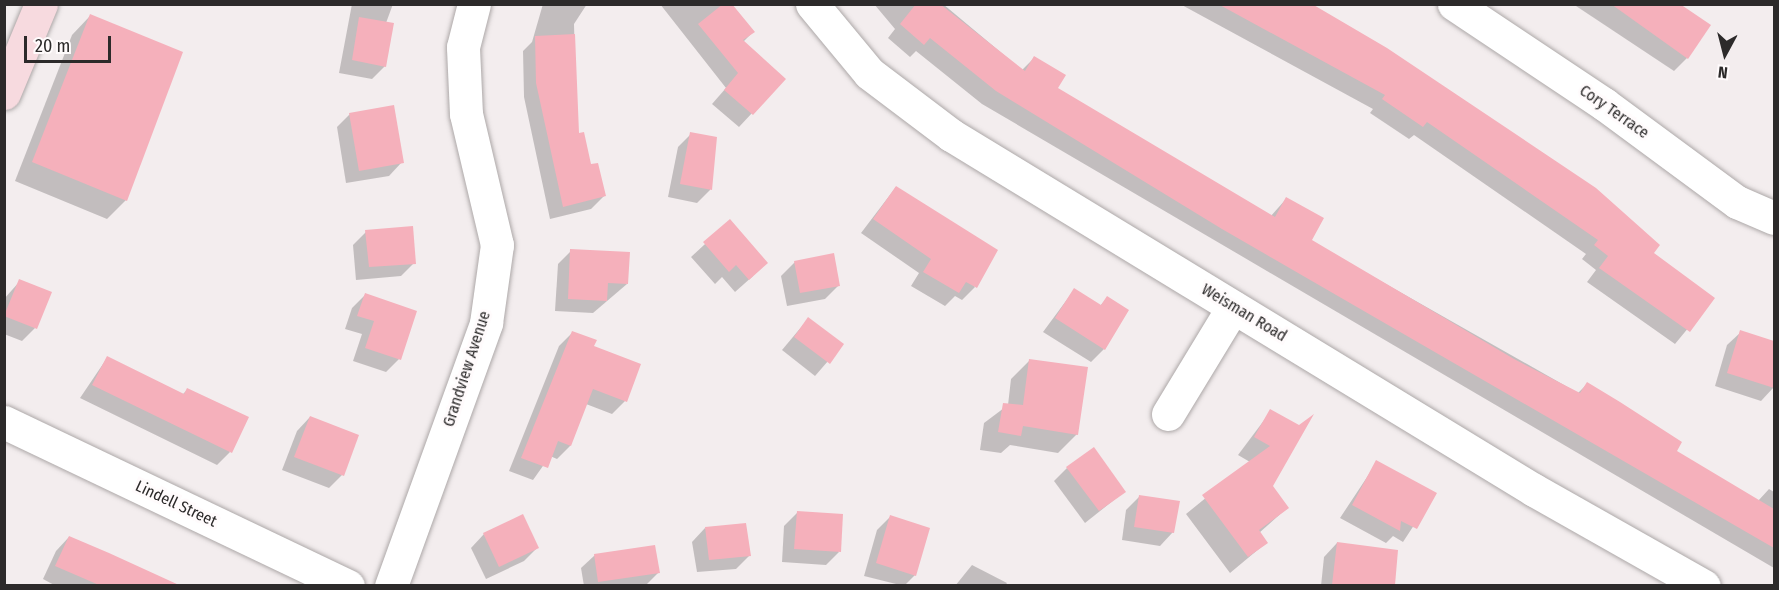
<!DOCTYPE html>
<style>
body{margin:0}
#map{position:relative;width:1779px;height:590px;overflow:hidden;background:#f3edee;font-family:"Fira Sans Condensed",sans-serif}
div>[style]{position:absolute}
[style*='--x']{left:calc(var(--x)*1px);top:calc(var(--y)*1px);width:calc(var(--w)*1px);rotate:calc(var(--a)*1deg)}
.shadow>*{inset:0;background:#0003}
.building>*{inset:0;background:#f5b0bb}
.roads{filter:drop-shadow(0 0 2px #ada8a8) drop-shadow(0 0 2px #ada8a8)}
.minor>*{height:33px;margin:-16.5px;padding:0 16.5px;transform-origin:16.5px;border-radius:16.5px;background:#fff}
.major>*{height:33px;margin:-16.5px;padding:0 16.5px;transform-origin:16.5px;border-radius:16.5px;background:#f7dadf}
span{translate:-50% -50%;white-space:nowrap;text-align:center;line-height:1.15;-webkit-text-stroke:6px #fffbfc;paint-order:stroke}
.street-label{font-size:16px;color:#2c2a2a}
.frame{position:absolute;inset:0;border:6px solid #2c2a2a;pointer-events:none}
.north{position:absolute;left:1695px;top:24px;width:60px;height:60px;-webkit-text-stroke:4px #fffbfc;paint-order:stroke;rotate:187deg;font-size:16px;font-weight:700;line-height:24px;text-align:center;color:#2c2a2a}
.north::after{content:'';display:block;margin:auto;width:21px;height:27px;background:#2c2a2a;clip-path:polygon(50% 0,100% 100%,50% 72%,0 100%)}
.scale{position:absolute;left:24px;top:36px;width:87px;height:27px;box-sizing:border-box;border:3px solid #2c2a2a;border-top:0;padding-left:8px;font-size:18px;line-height:21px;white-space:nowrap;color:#2c2a2a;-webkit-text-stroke:4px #fffbfc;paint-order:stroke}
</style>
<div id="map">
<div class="shadow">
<i style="clip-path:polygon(352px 4px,393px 4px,386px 23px,385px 66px,372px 79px,339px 73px)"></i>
<i style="clip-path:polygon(543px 4px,587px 4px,574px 24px,577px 135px,604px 196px,591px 209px,550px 219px,524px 97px,523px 51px,532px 42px)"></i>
<i style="clip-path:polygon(660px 4px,719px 4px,753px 32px,743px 42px,784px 79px,739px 127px,712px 104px,726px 88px)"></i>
<i style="clip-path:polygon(874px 4px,943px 4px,1022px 70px,1034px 58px,1056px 89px,1270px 217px,1286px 199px,1310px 241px,1578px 393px,1587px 384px,1675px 452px,1758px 501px,1769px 489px,1774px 492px,1774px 568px,982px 104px,916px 51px,910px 57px,888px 38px,895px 29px)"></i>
<i style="clip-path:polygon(1180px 4px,1307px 4px,1339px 22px,1595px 190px,1652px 253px,1713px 298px,1675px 344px,1587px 282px,1596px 270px,1582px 259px,1586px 254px,1414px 135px,1409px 139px,1370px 113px,1373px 109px)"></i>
<i style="clip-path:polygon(1573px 4px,1680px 4px,1687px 58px,1674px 71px)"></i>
<i style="clip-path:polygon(90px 16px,126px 200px,107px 219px,15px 181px,72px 35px)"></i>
<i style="clip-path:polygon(350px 114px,402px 162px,389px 176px,346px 183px,337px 127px)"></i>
<i style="clip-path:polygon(691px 134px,715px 139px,710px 190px,697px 203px,668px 197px,678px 147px)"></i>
<i style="clip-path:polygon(896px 187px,975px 287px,962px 300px,955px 296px,945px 306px,911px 286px,919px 273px,861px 233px)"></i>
<i style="clip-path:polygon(730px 221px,753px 276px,735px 292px,722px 277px,715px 284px,691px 257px)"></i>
<i style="clip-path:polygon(366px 232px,414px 263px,401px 276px,356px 280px,353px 245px)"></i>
<i style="clip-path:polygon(571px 251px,627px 284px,593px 313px,555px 311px,558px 264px)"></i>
<i style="clip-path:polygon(795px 262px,838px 286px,825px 299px,787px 306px,781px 276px)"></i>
<i style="clip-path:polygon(20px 281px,35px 328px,22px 341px,4px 334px,4px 299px)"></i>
<i style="clip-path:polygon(1074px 290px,1100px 306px,1107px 298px,1104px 349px,1091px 362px,1043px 332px)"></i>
<i style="clip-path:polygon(365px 295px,399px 359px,386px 372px,353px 361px,362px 334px,345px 329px,352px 308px)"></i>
<i style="clip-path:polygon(808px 319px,842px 345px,815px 376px,782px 350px)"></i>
<i style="clip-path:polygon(573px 332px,592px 347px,625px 401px,612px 414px,586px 404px,570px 446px,557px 459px,550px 456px,533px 480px,509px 471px,559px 346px)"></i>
<i style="clip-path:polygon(1741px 332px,1774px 343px,1774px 387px,1761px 401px,1715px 386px,1727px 345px)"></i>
<i style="clip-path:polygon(107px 358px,182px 395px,187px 390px,230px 452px,217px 465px,80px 398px)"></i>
<i style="clip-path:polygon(1030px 360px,1077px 434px,1058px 453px,1010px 445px,1001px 453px,980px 450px,984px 423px,1008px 405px,1011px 379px)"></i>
<i style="clip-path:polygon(1271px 411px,1271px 486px,1287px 508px,1259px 533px,1266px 543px,1230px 573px,1186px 514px,1250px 462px,1238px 455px)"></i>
<i style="clip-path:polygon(310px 417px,342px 475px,329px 488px,282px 470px,297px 431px)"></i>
<i style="clip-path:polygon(1377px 462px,1435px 493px,1403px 542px,1393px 536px,1386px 543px,1340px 518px)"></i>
<i style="clip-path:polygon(1067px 468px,1124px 492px,1085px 523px,1054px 481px)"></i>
<i style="clip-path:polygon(1140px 496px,1173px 532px,1160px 546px,1122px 540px,1126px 510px)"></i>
<i style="clip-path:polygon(797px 513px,839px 552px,826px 565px,782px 562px,784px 526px)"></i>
<i style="clip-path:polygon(890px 517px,915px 575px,904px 586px,864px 576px,877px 530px)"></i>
<i style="clip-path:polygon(705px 528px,749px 556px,736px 569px,697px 572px,692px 542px)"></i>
<i style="clip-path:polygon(484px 534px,537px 548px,524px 561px,486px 579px,471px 548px)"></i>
<i style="clip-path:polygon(69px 537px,176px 586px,56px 586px,43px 579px,56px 551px)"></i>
<i style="clip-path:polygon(1337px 543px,1397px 551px,1393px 586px,1321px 586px,1324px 557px)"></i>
<i style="clip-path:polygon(595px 555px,658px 573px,645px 586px,584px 586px,581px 568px)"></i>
<i style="clip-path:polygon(972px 565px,1007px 583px,1005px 586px,955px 586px)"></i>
</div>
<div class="building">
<i style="clip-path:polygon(723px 4px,732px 4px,755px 32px,743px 40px,786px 79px,753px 115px,724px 90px,738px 73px,698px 24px)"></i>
<i style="clip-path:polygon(916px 4px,940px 4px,1025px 71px,1034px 56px,1066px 75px,1058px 88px,1275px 217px,1286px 197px,1324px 218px,1312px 240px,1514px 359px,1580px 393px,1587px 382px,1620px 402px,1682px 442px,1677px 451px,1774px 509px,1774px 548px,1222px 229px,996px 91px,930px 38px,924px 45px,900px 24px)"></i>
<i style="clip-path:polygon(1218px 4px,1312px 4px,1387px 48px,1596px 188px,1660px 245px,1654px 253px,1715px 298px,1690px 332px,1599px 268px,1608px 256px,1594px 245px,1598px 240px,1427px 122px,1423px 127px,1382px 99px,1385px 95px)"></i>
<i style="clip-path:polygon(1611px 4px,1680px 4px,1711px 25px,1688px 59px)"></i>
<i style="clip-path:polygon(90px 14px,183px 52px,127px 201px,32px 162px)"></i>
<i style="clip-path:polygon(359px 17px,394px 23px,386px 67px,352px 60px)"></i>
<i style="clip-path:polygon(575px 34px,579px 133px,584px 132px,591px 164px,598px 163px,606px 196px,563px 207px,536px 83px,535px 36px)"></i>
<i style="clip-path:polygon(394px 105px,404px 163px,359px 171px,349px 113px)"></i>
<i style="clip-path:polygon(690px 132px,717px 137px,712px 190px,680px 184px)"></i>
<i style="clip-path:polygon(896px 186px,998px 250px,977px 288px,966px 282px,959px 293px,923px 272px,931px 259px,873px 219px)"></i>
<i style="clip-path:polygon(730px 219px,768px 263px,749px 280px,736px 265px,729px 272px,703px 242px)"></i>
<i style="clip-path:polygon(413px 226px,416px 264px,369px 267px,365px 230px)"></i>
<i style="clip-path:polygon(570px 249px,630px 252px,628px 284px,608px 283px,607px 301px,568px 299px)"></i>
<i style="clip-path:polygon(834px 253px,840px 286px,800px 293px,794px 261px)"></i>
<i style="clip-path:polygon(19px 279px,52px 292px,37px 329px,4px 316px)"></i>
<i style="clip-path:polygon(1074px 288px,1101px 305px,1107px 296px,1129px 310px,1105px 350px,1055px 318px)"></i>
<i style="clip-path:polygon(365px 293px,417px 311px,401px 360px,365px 348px,374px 321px,357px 316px)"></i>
<i style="clip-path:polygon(808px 317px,844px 344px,830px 364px,794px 337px)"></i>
<i style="clip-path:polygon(1740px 330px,1774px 341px,1774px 388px,1727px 373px)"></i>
<i style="clip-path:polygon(572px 331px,597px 340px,594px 346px,641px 364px,627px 402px,593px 389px,571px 446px,558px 441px,548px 468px,521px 458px)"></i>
<i style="clip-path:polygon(107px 356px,184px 394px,187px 388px,249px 417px,232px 453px,92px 385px)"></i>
<i style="clip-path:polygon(1029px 359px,1088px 367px,1078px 435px,1023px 426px,1021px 436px,998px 432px,1003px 403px,1023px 405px)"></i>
<i style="clip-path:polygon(1270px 409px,1299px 425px,1314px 414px,1273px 486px,1289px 508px,1259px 530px,1268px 543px,1248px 557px,1202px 495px,1270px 446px,1254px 437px)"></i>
<i style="clip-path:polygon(310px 416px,359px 435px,344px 476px,294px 457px)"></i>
<i style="clip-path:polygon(1094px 447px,1126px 492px,1099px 511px,1066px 467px)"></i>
<i style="clip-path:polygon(1376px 460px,1437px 493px,1417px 529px,1401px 521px,1400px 531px,1352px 505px)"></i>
<i style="clip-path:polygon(1139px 495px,1180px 501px,1174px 533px,1134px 527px)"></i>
<i style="clip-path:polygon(797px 511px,843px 514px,841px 552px,794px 549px)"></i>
<i style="clip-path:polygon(523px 514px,539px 548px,499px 567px,483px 533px)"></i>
<i style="clip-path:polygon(890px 515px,930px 528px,916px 576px,876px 563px)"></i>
<i style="clip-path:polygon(746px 523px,751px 556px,709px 560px,705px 527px)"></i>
<i style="clip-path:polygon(69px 536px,109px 553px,179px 585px,99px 585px,55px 566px)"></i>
<i style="clip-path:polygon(1337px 542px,1398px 550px,1395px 585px,1332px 585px)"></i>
<i style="clip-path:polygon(655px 545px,660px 573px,598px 582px,594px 554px)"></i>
</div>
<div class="roads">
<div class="minor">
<i style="--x:812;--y:4;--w:89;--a:50.4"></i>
<i style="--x:869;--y:73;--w:103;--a:37.1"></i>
<i style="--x:951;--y:135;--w:683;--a:31.34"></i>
<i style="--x:1534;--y:490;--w:195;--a:29.5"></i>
<i style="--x:1454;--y:4;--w:180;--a:33.7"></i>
<i style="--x:1604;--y:104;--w:165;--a:36.4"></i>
<i style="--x:1737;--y:202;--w:40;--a:23.4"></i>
<i style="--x:1168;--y:414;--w:125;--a:-58.7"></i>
<i style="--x:4;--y:422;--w:381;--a:25.5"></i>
<i style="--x:391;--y:586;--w:280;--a:-70.1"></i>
<i style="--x:486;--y:323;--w:79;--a:-82"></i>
<i style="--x:497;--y:245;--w:135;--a:-103.3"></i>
<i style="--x:466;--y:114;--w:67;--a:-92.6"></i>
<i style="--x:463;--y:47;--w:44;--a:-75.7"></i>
</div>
<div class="major">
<i style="--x:4;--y:93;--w:96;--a:-67.4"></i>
</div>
</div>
<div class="street-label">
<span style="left:1614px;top:112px;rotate:35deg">Cory Terrace</span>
<span style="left:1244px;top:313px;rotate:31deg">Weisman Road</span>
<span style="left:467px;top:369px;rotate:-72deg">Grandview Avenue</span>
<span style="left:176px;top:504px;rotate:25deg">Lindell Street</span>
</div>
<div class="frame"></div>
<div class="north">N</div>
<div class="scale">20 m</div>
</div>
